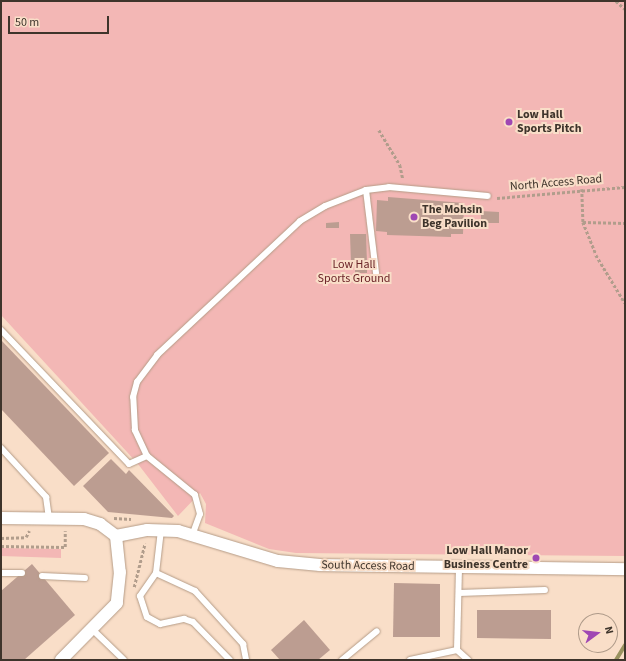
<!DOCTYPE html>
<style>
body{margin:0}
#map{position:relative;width:626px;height:661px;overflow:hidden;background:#f9dec8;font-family:"Source Sans 3",sans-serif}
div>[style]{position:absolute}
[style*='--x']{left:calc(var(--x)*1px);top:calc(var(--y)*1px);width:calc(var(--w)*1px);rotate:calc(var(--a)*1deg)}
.green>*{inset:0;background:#f3b7b5}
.stream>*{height:4px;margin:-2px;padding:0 2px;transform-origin:2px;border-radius:2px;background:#99925f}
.building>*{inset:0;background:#bc9d91}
.path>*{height:2.5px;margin-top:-1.25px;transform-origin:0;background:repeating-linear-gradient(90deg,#b19d8c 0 3px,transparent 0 5px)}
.roads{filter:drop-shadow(0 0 1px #b59c87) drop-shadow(0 0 1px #b59c87)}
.lane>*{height:6px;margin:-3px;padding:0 3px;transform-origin:3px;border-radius:3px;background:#fff}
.street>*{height:12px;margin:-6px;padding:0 6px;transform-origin:6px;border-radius:6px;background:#fff}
.dots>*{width:11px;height:11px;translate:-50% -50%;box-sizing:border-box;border:2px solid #f9dec8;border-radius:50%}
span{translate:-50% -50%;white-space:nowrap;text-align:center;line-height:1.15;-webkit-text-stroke:4px #f9dec8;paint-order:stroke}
.poi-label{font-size:12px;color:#3e342b;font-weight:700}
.left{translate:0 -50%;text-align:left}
.right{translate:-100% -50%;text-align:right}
.street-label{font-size:12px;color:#3e342b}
.park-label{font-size:12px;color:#6b2428}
.frame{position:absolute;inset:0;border:2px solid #3e342b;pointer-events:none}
.north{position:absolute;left:578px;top:613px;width:40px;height:40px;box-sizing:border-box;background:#f9dec8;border:1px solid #ae9a89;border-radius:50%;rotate:75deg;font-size:11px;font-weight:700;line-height:16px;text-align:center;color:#3e342b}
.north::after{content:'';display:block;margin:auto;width:14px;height:18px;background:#9f47b3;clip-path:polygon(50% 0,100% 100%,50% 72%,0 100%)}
.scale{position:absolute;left:8px;top:16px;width:101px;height:18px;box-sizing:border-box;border:2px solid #3e342b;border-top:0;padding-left:5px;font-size:12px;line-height:14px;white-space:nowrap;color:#3e342b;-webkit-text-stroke:3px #f9dec8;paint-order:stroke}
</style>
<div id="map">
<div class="green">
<i style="clip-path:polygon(1px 1px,625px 1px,625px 556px,296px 553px,269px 549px,205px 523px,206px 504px,200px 493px,178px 516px,138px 464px,1px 315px)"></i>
<i style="clip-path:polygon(1px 548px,61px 549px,61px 558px,1px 556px)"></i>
</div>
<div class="stream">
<i style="--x:616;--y:660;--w:17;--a:-59"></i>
</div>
<div class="building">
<i style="clip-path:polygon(388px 197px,464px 203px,463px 234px,451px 234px,451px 237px,387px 235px,387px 232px,376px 231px,377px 200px,388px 201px)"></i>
<i style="clip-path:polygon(481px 211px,499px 212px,499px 223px,481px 223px)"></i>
<i style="clip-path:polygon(339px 222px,339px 228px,326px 228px,326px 223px)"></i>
<i style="clip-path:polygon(350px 234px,366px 234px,367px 263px,351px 263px)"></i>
<i style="clip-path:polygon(355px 264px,367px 264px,367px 273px,355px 273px)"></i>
<i style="clip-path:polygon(357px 276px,369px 276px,369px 280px,357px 281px)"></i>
<i style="clip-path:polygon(1px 340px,109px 453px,74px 486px,1px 409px)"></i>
<i style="clip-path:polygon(111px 459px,126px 474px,129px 470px,174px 516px,172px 518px,108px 512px,83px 486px)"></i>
<i style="clip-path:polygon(32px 564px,75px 615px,24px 660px,1px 660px,1px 591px)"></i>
<i style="clip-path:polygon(394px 583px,440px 584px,440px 637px,393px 637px)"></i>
<i style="clip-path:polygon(477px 610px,551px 610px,551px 639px,477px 638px)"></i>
<i style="clip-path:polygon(304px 620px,330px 650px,318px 660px,280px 660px,271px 650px)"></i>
</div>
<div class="path">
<i style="--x:616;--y:1;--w:12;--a:42"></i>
<i style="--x:379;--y:130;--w:41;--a:59"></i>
<i style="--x:400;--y:165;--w:14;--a:78"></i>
<i style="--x:582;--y:189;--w:33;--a:88"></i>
<i style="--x:583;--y:222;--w:35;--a:68"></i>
<i style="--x:596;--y:255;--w:56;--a:58.9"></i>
<i style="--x:497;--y:198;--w:128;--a:-4.9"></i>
<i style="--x:583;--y:222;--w:42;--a:1.4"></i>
<i style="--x:114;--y:518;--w:17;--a:3"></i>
<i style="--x:1;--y:538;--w:25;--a:-2"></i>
<i style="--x:26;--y:537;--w:7;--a:-63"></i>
<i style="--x:1;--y:546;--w:64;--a:0.9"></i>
<i style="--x:65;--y:547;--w:16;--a:-90"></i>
<i style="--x:134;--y:587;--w:45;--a:-76"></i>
</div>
<div class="roads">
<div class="lane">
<i style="--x:366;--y:190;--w:84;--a:83.1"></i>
<i style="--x:1;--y:330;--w:185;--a:46.3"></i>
<i style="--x:129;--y:464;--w:20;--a:-24"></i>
<i style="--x:1;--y:448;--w:67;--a:47.4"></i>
<i style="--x:46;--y:497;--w:21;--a:82"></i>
<i style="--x:161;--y:530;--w:43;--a:96.6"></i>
<i style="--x:156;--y:573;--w:28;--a:125"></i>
<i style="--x:140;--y:596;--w:22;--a:72"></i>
<i style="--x:147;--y:617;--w:15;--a:28"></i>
<i style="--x:160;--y:624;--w:25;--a:-12"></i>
<i style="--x:184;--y:619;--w:9;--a:18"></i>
<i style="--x:193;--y:622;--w:53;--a:45.8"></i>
<i style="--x:193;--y:533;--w:20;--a:-70"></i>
<i style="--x:200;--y:514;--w:20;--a:-105"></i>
<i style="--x:195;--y:495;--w:62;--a:-140.9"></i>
<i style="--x:147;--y:456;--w:29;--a:-115"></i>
<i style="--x:135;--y:430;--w:33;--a:-93"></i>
<i style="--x:133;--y:397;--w:16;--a:-75"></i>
<i style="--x:137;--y:382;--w:34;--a:-53"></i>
<i style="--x:157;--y:355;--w:196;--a:-43.1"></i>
<i style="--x:300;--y:221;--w:29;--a:-31"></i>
<i style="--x:325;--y:206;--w:44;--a:-21.3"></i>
<i style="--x:366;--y:190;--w:23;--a:-7"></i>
<i style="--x:389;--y:187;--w:99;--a:5.2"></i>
<i style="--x:1;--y:573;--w:21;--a:0"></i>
<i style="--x:156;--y:573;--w:43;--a:24.8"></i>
<i style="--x:195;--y:591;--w:72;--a:47.8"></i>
<i style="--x:243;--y:644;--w:16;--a:79"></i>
<i style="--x:42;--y:576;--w:43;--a:2.7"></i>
<i style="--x:459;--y:593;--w:86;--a:-2"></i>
<i style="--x:93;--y:630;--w:43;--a:44.1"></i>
<i style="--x:457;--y:650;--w:15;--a:42"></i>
<i style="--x:342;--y:660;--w:45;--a:-39.6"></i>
<i style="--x:410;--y:660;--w:48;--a:-12"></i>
<i style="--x:457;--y:650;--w:82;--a:-88.6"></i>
</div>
<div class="street">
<i style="--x:1;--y:518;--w:83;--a:0.7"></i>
<i style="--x:84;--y:519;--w:17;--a:17"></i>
<i style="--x:100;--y:524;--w:20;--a:37"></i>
<i style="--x:116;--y:536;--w:36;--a:84"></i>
<i style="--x:120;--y:572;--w:31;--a:96"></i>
<i style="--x:117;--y:603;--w:80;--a:134.5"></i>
<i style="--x:116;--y:536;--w:32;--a:-11"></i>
<i style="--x:147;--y:530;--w:31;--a:2"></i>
<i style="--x:178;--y:531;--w:104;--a:16.7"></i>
<i style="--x:278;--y:561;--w:42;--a:5.4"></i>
<i style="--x:320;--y:565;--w:305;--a:0.8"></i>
</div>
</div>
<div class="dots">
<i style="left:509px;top:122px;background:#9f47b3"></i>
<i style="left:414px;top:217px;background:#9f47b3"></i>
<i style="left:536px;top:558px;background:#9f47b3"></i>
</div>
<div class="poi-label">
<span class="left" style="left:517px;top:122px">Low Hall<br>Sports Pitch</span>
<span class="left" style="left:422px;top:217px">The Mohsin<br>Beg Pavilion</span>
<span class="right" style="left:528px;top:558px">Low Hall Manor<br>Business Centre</span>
</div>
<div class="street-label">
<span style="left:556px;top:183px;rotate:-5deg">North Access Road</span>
<span style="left:368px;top:566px;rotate:1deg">South Access Road</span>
</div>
<div class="park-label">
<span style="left:354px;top:272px">Low Hall<br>Sports Ground</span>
</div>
<div class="frame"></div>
<div class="north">N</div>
<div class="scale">50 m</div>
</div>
